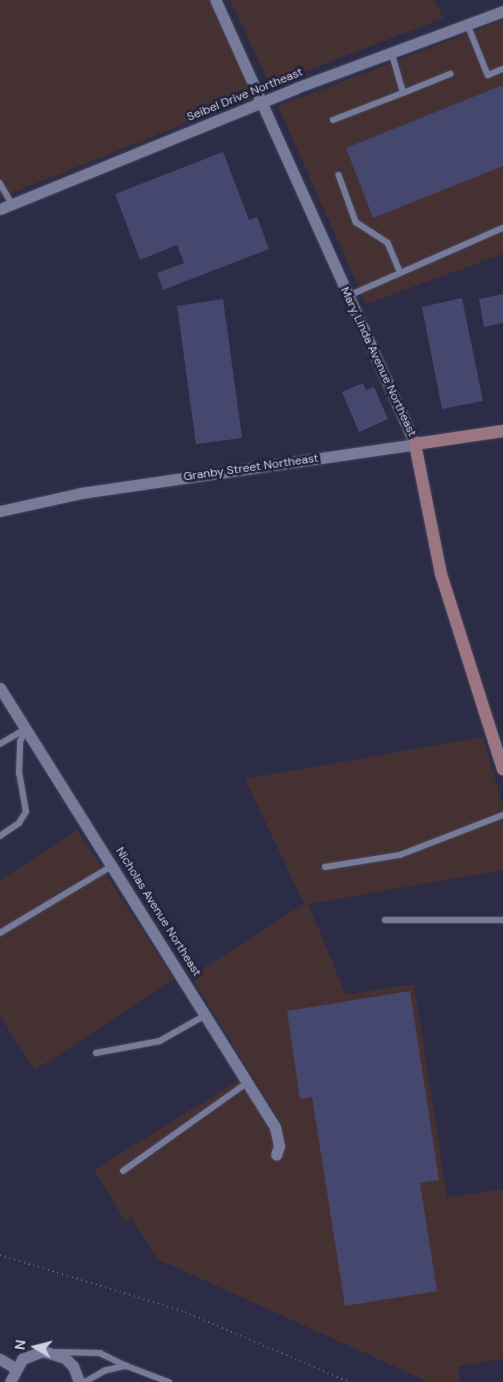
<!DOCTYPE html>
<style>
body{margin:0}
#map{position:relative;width:503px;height:1382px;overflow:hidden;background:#2c2c47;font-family:"DM Sans",sans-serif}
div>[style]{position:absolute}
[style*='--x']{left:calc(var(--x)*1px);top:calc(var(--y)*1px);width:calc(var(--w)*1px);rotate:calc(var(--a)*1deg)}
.industrial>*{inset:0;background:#453132}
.building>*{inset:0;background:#46476e}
.path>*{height:2px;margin-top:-1px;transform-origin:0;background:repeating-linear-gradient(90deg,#606078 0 1px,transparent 0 5px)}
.roads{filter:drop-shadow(0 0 1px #48495f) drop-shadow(0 0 1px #48495f)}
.lane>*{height:5.5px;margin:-2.75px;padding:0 2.75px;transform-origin:2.75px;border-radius:2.75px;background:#787a99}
.street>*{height:11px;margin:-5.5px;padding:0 5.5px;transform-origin:5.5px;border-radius:5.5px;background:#787a99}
.secondary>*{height:12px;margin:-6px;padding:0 6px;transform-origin:6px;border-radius:6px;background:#9c7583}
span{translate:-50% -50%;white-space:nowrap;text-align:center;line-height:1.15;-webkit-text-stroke:5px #22223c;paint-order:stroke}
.street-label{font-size:12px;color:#cfd0e1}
.north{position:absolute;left:10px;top:1322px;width:50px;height:50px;-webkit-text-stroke:4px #22223c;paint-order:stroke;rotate:278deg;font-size:14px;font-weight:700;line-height:20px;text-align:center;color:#cfd0e1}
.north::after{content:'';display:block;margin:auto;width:18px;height:22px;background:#cfd0e1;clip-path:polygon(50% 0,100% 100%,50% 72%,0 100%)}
</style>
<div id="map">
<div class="industrial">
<i style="clip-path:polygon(0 0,210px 0,253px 96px,0 198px)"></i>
<i style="clip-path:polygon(230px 0,435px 0,443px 18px,270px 85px)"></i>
<i style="clip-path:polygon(503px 20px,503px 254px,366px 304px,278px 106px)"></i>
<i style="clip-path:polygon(483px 737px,503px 806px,503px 870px,308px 904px,346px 995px,414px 984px,447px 1197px,503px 1189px,503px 1359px,458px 1366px,460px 1382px,429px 1382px,157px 1259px,131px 1218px,125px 1221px,94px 1170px,239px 1080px,269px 1130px,281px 1123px,191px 976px,304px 904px,245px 779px)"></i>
<i style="clip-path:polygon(77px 830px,174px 979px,35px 1070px,0 1016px,0 880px)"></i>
</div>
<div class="building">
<i style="clip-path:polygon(503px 85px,503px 166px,373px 218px,346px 148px)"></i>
<i style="clip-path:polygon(223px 152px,249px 220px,257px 217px,269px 249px,163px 290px,157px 273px,184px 263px,177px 245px,140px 260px,115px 194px)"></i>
<i style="clip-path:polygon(503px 294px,503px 323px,484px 327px,479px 299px)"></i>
<i style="clip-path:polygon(462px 298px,483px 401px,442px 409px,422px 307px)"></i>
<i style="clip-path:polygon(223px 299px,242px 438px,196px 444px,177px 306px)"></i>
<i style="clip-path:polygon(363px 383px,366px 390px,374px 387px,388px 419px,359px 432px,342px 392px)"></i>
<i style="clip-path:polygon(410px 991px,439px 1180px,420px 1183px,437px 1291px,345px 1306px,312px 1097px,300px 1099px,287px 1011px)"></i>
</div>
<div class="path">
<i style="--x:0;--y:1255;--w:194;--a:17.1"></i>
<i style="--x:185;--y:1312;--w:178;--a:23.1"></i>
</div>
<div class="roads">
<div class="lane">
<i style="--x:468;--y:25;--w:54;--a:68.2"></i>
<i style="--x:488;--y:75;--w:16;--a:-22"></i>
<i style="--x:403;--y:93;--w:51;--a:-22"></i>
<i style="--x:333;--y:120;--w:75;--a:-21.1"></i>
<i style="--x:403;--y:93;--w:40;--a:-106"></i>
<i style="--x:339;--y:175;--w:50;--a:70.1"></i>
<i style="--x:356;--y:222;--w:38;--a:33"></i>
<i style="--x:388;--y:243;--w:30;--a:67"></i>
<i style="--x:0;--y:183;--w:24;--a:60"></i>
<i style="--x:348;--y:296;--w:169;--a:-23.7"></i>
<i style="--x:0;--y:744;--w:28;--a:-30"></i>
<i style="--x:0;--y:836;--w:23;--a:-34"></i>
<i style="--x:19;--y:823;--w:13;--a:-58"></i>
<i style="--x:26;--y:812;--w:39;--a:-100"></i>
<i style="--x:19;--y:774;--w:32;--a:-88"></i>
<i style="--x:20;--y:742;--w:14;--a:-65"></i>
<i style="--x:325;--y:867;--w:76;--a:-9.1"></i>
<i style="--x:400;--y:855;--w:110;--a:-21.2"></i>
<i style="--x:385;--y:920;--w:118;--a:0"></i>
<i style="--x:0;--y:933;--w:131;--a:-30.9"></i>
<i style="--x:96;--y:1053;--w:65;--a:-10.6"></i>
<i style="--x:160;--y:1041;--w:53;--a:-29.5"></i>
<i style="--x:123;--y:1171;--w:152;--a:-35.4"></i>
<i style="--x:57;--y:1352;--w:43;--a:1.3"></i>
<i style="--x:100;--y:1353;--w:30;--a:26"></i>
<i style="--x:127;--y:1366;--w:23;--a:167"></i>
<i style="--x:105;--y:1371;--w:22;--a:150"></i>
<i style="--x:127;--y:1366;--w:45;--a:20.9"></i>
</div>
<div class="street">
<i style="--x:0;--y:209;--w:320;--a:-22.2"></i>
<i style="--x:296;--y:88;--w:221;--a:-20.4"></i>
<i style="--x:0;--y:511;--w:83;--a:-12.5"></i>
<i style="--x:81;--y:493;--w:338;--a:-8.3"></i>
<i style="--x:415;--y:444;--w:487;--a:-114.2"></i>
<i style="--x:0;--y:688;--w:518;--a:57.94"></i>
<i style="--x:275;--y:1127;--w:19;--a:78"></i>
<i style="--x:279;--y:1146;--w:9;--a:108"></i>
<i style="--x:0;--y:1359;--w:17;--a:31"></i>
<i style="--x:10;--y:1382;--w:26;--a:-62"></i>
<i style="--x:22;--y:1359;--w:22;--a:-21"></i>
<i style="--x:43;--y:1351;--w:23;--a:18"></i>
<i style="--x:65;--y:1358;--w:11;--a:45"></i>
<i style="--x:73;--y:1366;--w:17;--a:69"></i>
</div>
<div class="secondary">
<i style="--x:503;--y:431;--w:89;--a:171.6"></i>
<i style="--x:415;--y:444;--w:133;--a:78.7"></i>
<i style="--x:441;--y:574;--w:205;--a:72.4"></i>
</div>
</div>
<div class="street-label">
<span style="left:245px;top:95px;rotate:-22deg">Seibel Drive Northeast</span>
<span style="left:378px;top:362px;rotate:65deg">Mary Linda Avenue Northeast</span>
<span style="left:251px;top:468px;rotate:-8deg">Granby Street Northeast</span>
<span style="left:158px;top:912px;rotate:58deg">Nicholas Avenue Northeast</span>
</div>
<div class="north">N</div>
</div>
